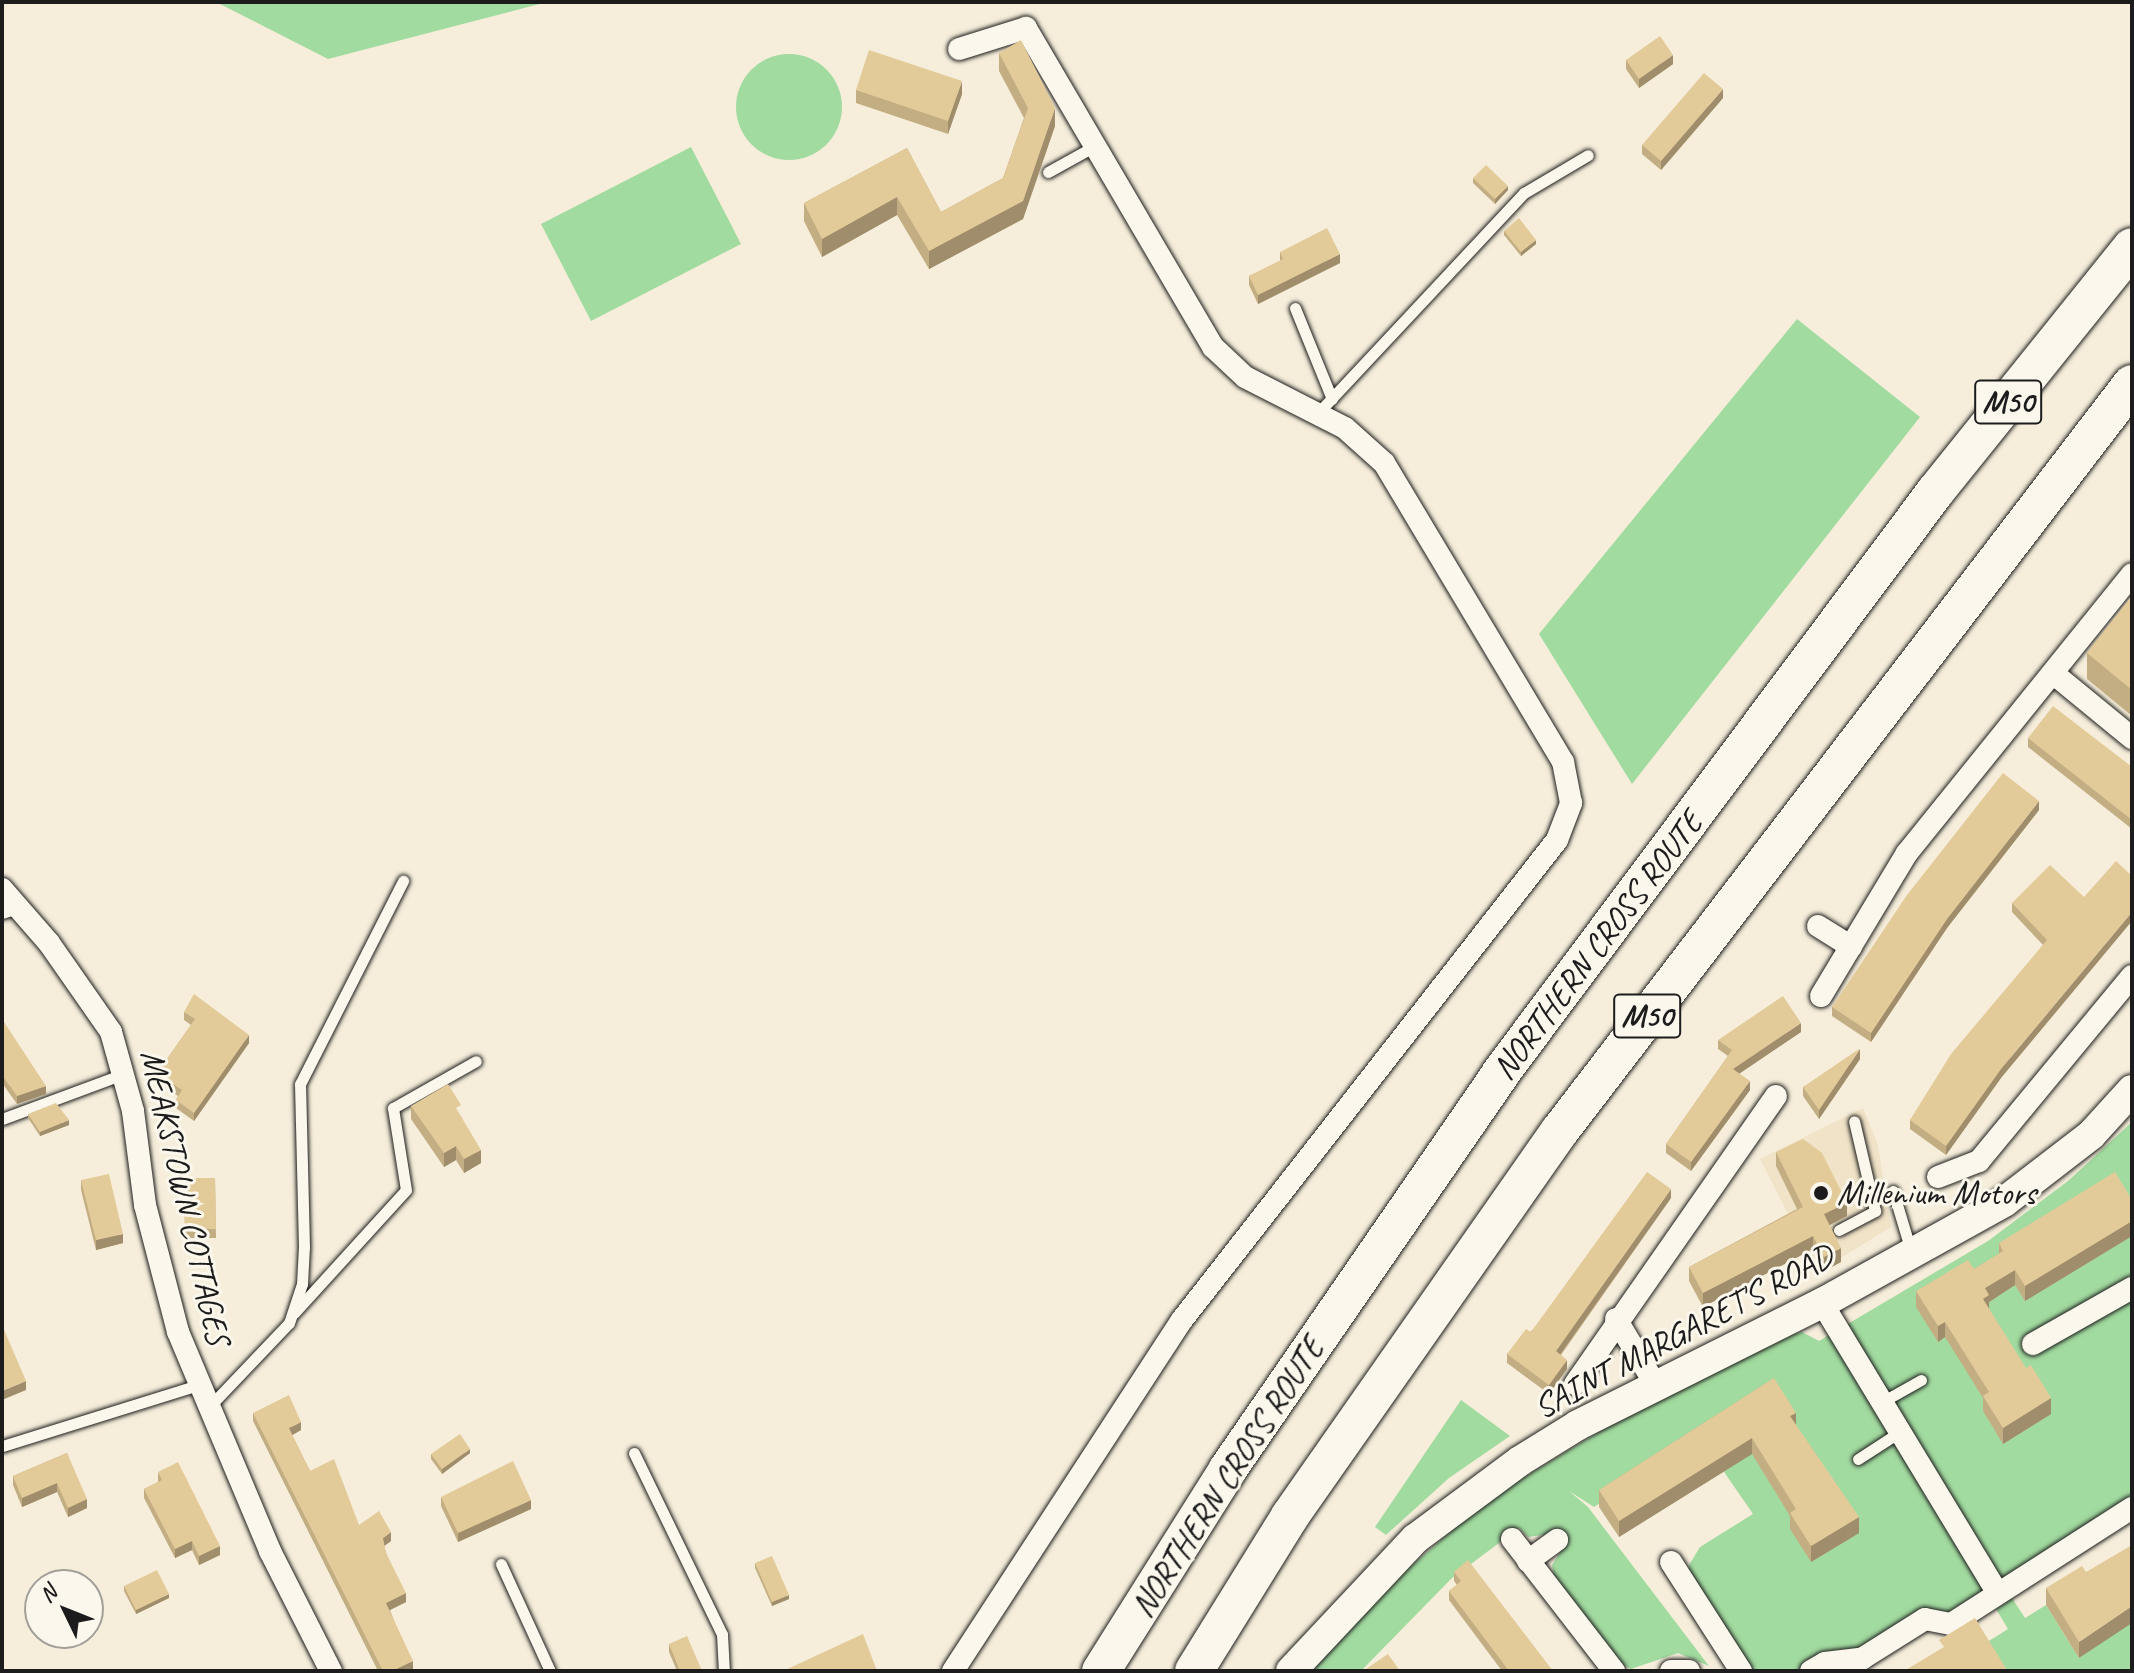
<!DOCTYPE html>
<style>
body{margin:0}
#map{position:relative;width:2134px;height:1673px;overflow:hidden;background:#f6eedb;font-family:Caveat,sans-serif}
div>[style]{position:absolute}
[style*='--x']{left:calc(var(--x)*1px);top:calc(var(--y)*1px);width:calc(var(--w)*1px);rotate:calc(var(--a)*1deg)}
.built>*{inset:0;background:#f0e3c7}
.green>*{inset:0;background:#a2dba0}
.round{border-radius:50%}
.roads{filter:drop-shadow(0 0 2px #1c1c1c) drop-shadow(0 0 2px #1c1c1c)}
.lane>*{height:11px;margin:-5.5px;padding:0 5.5px;transform-origin:5.5px;border-radius:5.5px;background:#fbf7ec}
.street>*{height:22px;margin:-11px;padding:0 11px;transform-origin:11px;border-radius:11px;background:#fbf7ec}
.secondary>*{height:30px;margin:-15px;padding:0 15px;transform-origin:15px;border-radius:15px;background:#fbf7ec}
.highway>*{height:38px;margin:-19px;padding:0 19px;transform-origin:19px;border-radius:19px;background:#fbf7ec}
.wall>*{inset:0;background:#c3ae84}
.shaded-wall>*{inset:0;background:#9f8d6b}
.building>*{inset:0;background:#e3ca99}
.dots>*{width:22px;height:22px;translate:-50% -50%;box-sizing:border-box;border:4px solid #fbf7ec;border-radius:50%}
span{translate:-50% -50%;white-space:nowrap;text-align:center;line-height:1.15;-webkit-text-stroke:6px #fbf7ec;paint-order:stroke}
.shield-label span{padding:2px 6px;background:#fbf7ec;border:2px solid;border-radius:6px;-webkit-text-stroke-width:0}
.shield-label{font-size:32px;color:#1c1c1c;font-weight:700}
.street-label{font-size:34px;color:#1c1c1c}
.poi-label{font-size:34px;color:#1c1c1c}
.left{translate:0 -50%;text-align:left}
.frame{position:absolute;inset:0;border:4px solid #1c1c1c;pointer-events:none}
.north{position:absolute;left:24px;top:1569px;width:80px;height:80px;box-sizing:border-box;background:#fbf7ec;border:2px solid #a29f99;border-radius:50%;rotate:313deg;font-size:22px;font-weight:700;line-height:32px;text-align:center;color:#1c1c1c}
.north::after{content:'';display:block;margin:auto;width:28px;height:36px;background:#1c1c1c;clip-path:polygon(50% 0,100% 100%,50% 72%,0 100%)}
</style>
<div id="map">
<div class="built">
<i style="clip-path:polygon(1863px 1108px,1878px 1145px,1891px 1227px,1818px 1272px,1760px 1159px)"></i>
</div>
<div class="green">
<i style="clip-path:polygon(216px 2px,547px 2px,328px 59px)"></i>
<i class="round" style="left:736px;top:54px;width:106px;height:106px"></i>
<i style="clip-path:polygon(691px 147px,741px 244px,591px 321px,541px 224px)"></i>
<i style="clip-path:polygon(1797px 319px,1920px 417px,1632px 784px,1539px 634px)"></i>
<i style="clip-path:polygon(2132px 1122px,2132px 1508px,1951px 1622px,1809px 1671px,1744px 1671px,1690px 1586px,1689px 1565px,1700px 1547px,1753px 1514px,1700px 1437px,1594px 1507px,1569px 1491px,1588px 1507px,1709px 1666px,1678px 1653px,1631px 1669px,1622px 1665px,1554px 1577px,1552px 1565px,1562px 1549px,1550px 1534px,1528px 1537px,1519px 1528px,1451px 1579px,1361px 1671px,1312px 1671px,1371px 1601px,1488px 1499px,1619px 1420px,1789px 1335px,1802px 1332px,1819px 1341px,1988px 1241px,2068px 1181px)"></i>
<i style="clip-path:polygon(1461px 1400px,1510px 1436px,1449px 1478px,1386px 1535px,1375px 1527px)"></i>
<i style="clip-path:polygon(2012px 1598px,2025px 1618px,2046px 1605px,2079px 1658px,2132px 1620px,2132px 1671px,2000px 1671px,1984px 1644px,2008px 1629px,1996px 1609px)"></i>
</div>
<div class="roads">
<div class="lane">
<i style="--x:1048;--y:172;--w:54;--a:-29"></i>
<i style="--x:1295;--y:308;--w:98;--a:67.9"></i>
<i style="--x:1317;--y:414;--w:303;--a:-46.9"></i>
<i style="--x:1524;--y:193;--w:74;--a:-30.7"></i>
<i style="--x:2;--y:913;--w:16;--a:-18"></i>
<i style="--x:2;--y:1119;--w:129;--a:-20.4"></i>
<i style="--x:1893;--y:1191;--w:63;--a:73.3"></i>
<i style="--x:1839;--y:1230;--w:41;--a:-27.8"></i>
<i style="--x:1875;--y:1211;--w:92;--a:-103.1"></i>
<i style="--x:294;--y:1313;--w:166;--a:-47.7"></i>
<i style="--x:406;--y:1190;--w:83;--a:-99"></i>
<i style="--x:393;--y:1108;--w:95;--a:-29.5"></i>
<i style="--x:1880;--y:1403;--w:47;--a:-29.3"></i>
<i style="--x:208;--y:1408;--w:117;--a:-46.4"></i>
<i style="--x:289;--y:1323;--w:41;--a:-71.6"></i>
<i style="--x:302;--y:1284;--w:37;--a:-87"></i>
<i style="--x:304;--y:1247;--w:163;--a:-91.4"></i>
<i style="--x:300;--y:1084;--w:228;--a:-63.1"></i>
<i style="--x:2;--y:1446;--w:205;--a:-17.3"></i>
<i style="--x:634;--y:1453;--w:201;--a:64.1"></i>
<i style="--x:722;--y:1634;--w:37;--a:87"></i>
<i style="--x:1858;--y:1459;--w:48;--a:-33"></i>
<i style="--x:501;--y:1564;--w:118;--a:65.4"></i>
</div>
<div class="street">
<i style="--x:2054;--y:674;--w:101;--a:39.4"></i>
<i style="--x:2;--y:889;--w:72;--a:49"></i>
<i style="--x:49;--y:943;--w:108;--a:55.1"></i>
<i style="--x:111;--y:1032;--w:82;--a:74.4"></i>
<i style="--x:133;--y:1111;--w:95;--a:82.7"></i>
<i style="--x:145;--y:1205;--w:131;--a:75.4"></i>
<i style="--x:178;--y:1332;--w:238;--a:67.2"></i>
<i style="--x:270;--y:1551;--w:135;--a:63.1"></i>
<i style="--x:1818;--y:926;--w:39;--a:32"></i>
<i style="--x:1821;--y:996;--w:167;--a:-59"></i>
<i style="--x:1907;--y:853;--w:358;--a:-51.1"></i>
<i style="--x:1938;--y:1177;--w:44;--a:-21.3"></i>
<i style="--x:1979;--y:1161;--w:240;--a:-50.4"></i>
<i style="--x:1822;--y:1303;--w:338;--a:58.8"></i>
<i style="--x:1616;--y:1319;--w:76;--a:59"></i>
<i style="--x:2033;--y:1344;--w:114;--a:-29.5"></i>
<i style="--x:1575;--y:1384;--w:351;--a:-55.1"></i>
<i style="--x:1512;--y:1539;--w:167;--a:52.3"></i>
<i style="--x:1528;--y:1561;--w:36;--a:-36"></i>
<i style="--x:1671;--y:1562;--w:130;--a:57.3"></i>
<i style="--x:953;--y:1671;--w:419;--a:-56.9"></i>
<i style="--x:1182;--y:1320;--w:609;--a:-52"></i>
<i style="--x:1557;--y:840;--w:40;--a:-69"></i>
<i style="--x:1571;--y:803;--w:42;--a:-101"></i>
<i style="--x:1563;--y:762;--w:348;--a:-120.9"></i>
<i style="--x:1384;--y:463;--w:52;--a:-138.1"></i>
<i style="--x:1345;--y:428;--w:112;--a:-153"></i>
<i style="--x:1245;--y:377;--w:44;--a:-136.8"></i>
<i style="--x:1213;--y:347;--w:370;--a:-120.4"></i>
<i style="--x:1026;--y:28;--w:70;--a:162.6"></i>
<i style="--x:1671;--y:1671;--w:18;--a:0"></i>
<i style="--x:1811;--y:1671;--w:16;--a:-30"></i>
<i style="--x:1825;--y:1663;--w:38;--a:-7"></i>
<i style="--x:1863;--y:1658;--w:73;--a:-32.2"></i>
<i style="--x:1925;--y:1619;--w:26;--a:11"></i>
<i style="--x:1951;--y:1624;--w:215;--a:-32.7"></i>
</div>
<div class="secondary">
<i style="--x:1291;--y:1671;--w:181;--a:-46.8"></i>
<i style="--x:1415;--y:1539;--w:131;--a:-36.6"></i>
<i style="--x:1520;--y:1461;--w:68;--a:-31.8"></i>
<i style="--x:1578;--y:1425;--w:273;--a:-26.6"></i>
<i style="--x:1822;--y:1303;--w:208;--a:-29"></i>
<i style="--x:2004;--y:1202;--w:110;--a:-37.6"></i>
<i style="--x:2091;--y:1135;--w:61;--a:-47.7"></i>
</div>
<div class="highway">
<i style="--x:1101;--y:1671;--w:239;--a:-57.8"></i>
<i style="--x:1228;--y:1469;--w:480;--a:-55.4"></i>
<i style="--x:1500;--y:1074;--w:727;--a:-53.22"></i>
<i style="--x:1935;--y:492;--w:314;--a:-51.2"></i>
<i style="--x:1194;--y:1671;--w:182;--a:-58.2"></i>
<i style="--x:1290;--y:1516;--w:469;--a:-55"></i>
<i style="--x:1559;--y:1132;--w:942;--a:-52.55"></i>
</div>
</div>
<div class="wall">
<i style="clip-path:polygon(999px 53px,1055px 126px,1023px 219px,929px 269px,897px 215px,822px 257px,804px 221px,804px 203px,907px 148px,941px 212px,1003px 178px,1024px 118px,999px 71px)"></i>
<i style="clip-path:polygon(1626px 60px,1673px 64px,1639px 88px,1626px 69px)"></i>
<i style="clip-path:polygon(856px 90px,962px 94px,948px 134px,856px 103px)"></i>
<i style="clip-path:polygon(1723px 98px,1661px 170px,1642px 154px,1642px 145px)"></i>
<i style="clip-path:polygon(1473px 178px,1508px 190px,1495px 204px,1473px 183px)"></i>
<i style="clip-path:polygon(1504px 231px,1536px 244px,1521px 256px,1504px 235px)"></i>
<i style="clip-path:polygon(1280px 252px,1340px 263px,1258px 304px,1249px 285px,1249px 276px,1280px 261px)"></i>
<i style="clip-path:polygon(2132px 596px,2132px 716px,2087px 679px,2087px 653px)"></i>
<i style="clip-path:polygon(2028px 738px,2132px 767px,2132px 829px,2028px 747px)"></i>
<i style="clip-path:polygon(2039px 810px,1947px 928px,1871px 1042px,1832px 1016px,1832px 1007px)"></i>
<i style="clip-path:polygon(2084px 897px,2001px 1078px,1946px 1155px,1910px 1129px,1910px 1120px,2043px 945px,2012px 912px,2012px 903px)"></i>
<i style="clip-path:polygon(184px 1012px,249px 1043px,194px 1121px,176px 1108px,176px 1100px,178px 1096px,157px 1081px,157px 1073px,191px 1025px,184px 1020px)"></i>
<i style="clip-path:polygon(2px 1019px,46px 1094px,17px 1104px,2px 1083px)"></i>
<i style="clip-path:polygon(1801px 1032px,1739px 1073px,1750px 1090px,1691px 1171px,1666px 1153px,1666px 1144px,1728px 1056px,1718px 1049px,1718px 1040px)"></i>
<i style="clip-path:polygon(1860px 1059px,1819px 1119px,1803px 1096px,1803px 1087px)"></i>
<i style="clip-path:polygon(411px 1106px,461px 1116px,481px 1163px,464px 1173px,456px 1160px,444px 1167px,411px 1119px)"></i>
<i style="clip-path:polygon(28px 1114px,69px 1125px,40px 1136px,28px 1118px)"></i>
<i style="clip-path:polygon(1776px 1152px,1847px 1216px,1829px 1225px,1841px 1262px,1824px 1271px,1813px 1249px,1703px 1307px,1689px 1281px,1689px 1267px,1797px 1209px,1776px 1166px)"></i>
<i style="clip-path:polygon(184px 1178px,215px 1178px,216px 1238px,185px 1238px)"></i>
<i style="clip-path:polygon(81px 1180px,123px 1243px,96px 1250px,81px 1190px)"></i>
<i style="clip-path:polygon(1671px 1198px,1561px 1355px,1567px 1369px,1549px 1394px,1507px 1363px,1507px 1354px)"></i>
<i style="clip-path:polygon(2132px 1200px,2132px 1236px,2025px 1301px,2015px 1285px,1989px 1302px,1989px 1309px,2051px 1414px,2003px 1444px,1983px 1411px,1983px 1398px,1945px 1337px,1938px 1342px,1916px 1307px,1916px 1291px,1974px 1269px,1999px 1254px,1999px 1243px)"></i>
<i style="clip-path:polygon(1774px 1378px,1796px 1425px,1859px 1533px,1811px 1562px,1790px 1529px,1790px 1516px,1752px 1454px,1619px 1537px,1599px 1507px,1599px 1490px)"></i>
<i style="clip-path:polygon(253px 1413px,301px 1430px,292px 1435px,310px 1471px,359px 1525px,391px 1541px,384px 1546px,386px 1553px,406px 1602px,390px 1610px,413px 1670px,378px 1671px,253px 1421px)"></i>
<i style="clip-path:polygon(67px 1453px,87px 1508px,68px 1517px,57px 1492px,22px 1507px,13px 1485px,13px 1476px)"></i>
<i style="clip-path:polygon(470px 1453px,442px 1474px,431px 1459px,431px 1454px)"></i>
<i style="clip-path:polygon(158px 1472px,220px 1555px,199px 1565px,192px 1550px,175px 1558px,144px 1498px,144px 1489px,158px 1482px)"></i>
<i style="clip-path:polygon(441px 1497px,531px 1509px,458px 1542px,441px 1506px)"></i>
<i style="clip-path:polygon(755px 1563px,789px 1599px,772px 1606px,755px 1568px)"></i>
<i style="clip-path:polygon(1454px 1572px,1553px 1671px,1502px 1671px,1449px 1600px,1449px 1591px,1457px 1585px,1454px 1581px)"></i>
<i style="clip-path:polygon(2086px 1572px,2079px 1658px,2046px 1605px,2046px 1588px)"></i>
<i style="clip-path:polygon(124px 1586px,169px 1598px,136px 1614px,124px 1591px)"></i>
<i style="clip-path:polygon(669px 1644px,702px 1671px,677px 1671px,669px 1652px)"></i>
</div>
<div class="shaded-wall">
<i style="clip-path:polygon(1673px 55px,1673px 64px,1639px 88px,1639px 79px)"></i>
<i style="clip-path:polygon(962px 81px,962px 94px,948px 134px,948px 121px)"></i>
<i style="clip-path:polygon(1723px 89px,1723px 98px,1661px 170px,1661px 161px)"></i>
<i style="clip-path:polygon(1055px 108px,1055px 126px,1023px 219px,929px 269px,929px 251px,1023px 201px)"></i>
<i style="clip-path:polygon(1508px 186px,1508px 190px,1495px 204px,1495px 199px)"></i>
<i style="clip-path:polygon(897px 197px,897px 215px,822px 257px,822px 239px)"></i>
<i style="clip-path:polygon(1536px 240px,1536px 244px,1521px 256px,1521px 252px)"></i>
<i style="clip-path:polygon(1340px 254px,1340px 263px,1258px 304px,1258px 295px)"></i>
<i style="clip-path:polygon(2039px 801px,2039px 810px,1947px 928px,1871px 1042px,1871px 1033px,1947px 919px)"></i>
<i style="clip-path:polygon(2132px 912px,2132px 921px,2001px 1078px,1946px 1155px,1946px 1146px,2001px 1069px)"></i>
<i style="clip-path:polygon(1801px 1023px,1801px 1032px,1733px 1078px,1733px 1069px)"></i>
<i style="clip-path:polygon(249px 1035px,249px 1043px,194px 1121px,194px 1113px)"></i>
<i style="clip-path:polygon(1860px 1049px,1860px 1059px,1819px 1119px,1819px 1110px)"></i>
<i style="clip-path:polygon(1750px 1081px,1750px 1090px,1691px 1171px,1691px 1162px)"></i>
<i style="clip-path:polygon(46px 1086px,46px 1094px,17px 1104px,17px 1096px)"></i>
<i style="clip-path:polygon(69px 1120px,69px 1125px,40px 1136px,40px 1132px)"></i>
<i style="clip-path:polygon(456px 1146px,456px 1160px,444px 1167px,444px 1153px)"></i>
<i style="clip-path:polygon(481px 1150px,481px 1163px,464px 1173px,464px 1159px)"></i>
<i style="clip-path:polygon(1671px 1189px,1671px 1198px,1556px 1360px,1556px 1351px)"></i>
<i style="clip-path:polygon(1847px 1203px,1847px 1216px,1824px 1228px,1824px 1214px)"></i>
<i style="clip-path:polygon(2132px 1221px,2132px 1236px,2025px 1301px,2025px 1286px)"></i>
<i style="clip-path:polygon(123px 1234px,123px 1243px,96px 1250px,96px 1240px)"></i>
<i style="clip-path:polygon(1813px 1236px,1813px 1249px,1703px 1307px,1703px 1293px)"></i>
<i style="clip-path:polygon(1841px 1248px,1841px 1262px,1824px 1271px,1824px 1257px)"></i>
<i style="clip-path:polygon(2015px 1270px,2015px 1285px,1989px 1302px,1989px 1310px,1983px 1299px,1985px 1288px)"></i>
<i style="clip-path:polygon(1945px 1322px,1945px 1337px,1938px 1342px,1938px 1326px)"></i>
<i style="clip-path:polygon(1567px 1360px,1567px 1369px,1549px 1394px,1549px 1385px)"></i>
<i style="clip-path:polygon(26px 1381px,26px 1390px,2px 1400px,2px 1391px)"></i>
<i style="clip-path:polygon(2051px 1398px,2051px 1414px,2003px 1444px,2003px 1428px)"></i>
<i style="clip-path:polygon(1796px 1413px,1796px 1429px,1790px 1416px)"></i>
<i style="clip-path:polygon(301px 1422px,301px 1430px,289px 1437px,289px 1428px)"></i>
<i style="clip-path:polygon(1752px 1438px,1752px 1454px,1619px 1537px,1619px 1521px)"></i>
<i style="clip-path:polygon(470px 1449px,470px 1453px,442px 1474px,442px 1469px)"></i>
<i style="clip-path:polygon(57px 1483px,57px 1492px,22px 1507px,22px 1498px)"></i>
<i style="clip-path:polygon(87px 1499px,87px 1508px,68px 1517px,68px 1508px)"></i>
<i style="clip-path:polygon(531px 1500px,531px 1509px,458px 1542px,458px 1533px)"></i>
<i style="clip-path:polygon(1859px 1517px,1859px 1533px,1811px 1562px,1811px 1546px)"></i>
<i style="clip-path:polygon(391px 1532px,391px 1541px,383px 1547px,383px 1538px)"></i>
<i style="clip-path:polygon(192px 1541px,192px 1550px,175px 1558px,175px 1549px)"></i>
<i style="clip-path:polygon(220px 1546px,220px 1555px,199px 1565px,199px 1556px)"></i>
<i style="clip-path:polygon(406px 1593px,406px 1602px,386px 1612px,386px 1603px)"></i>
<i style="clip-path:polygon(169px 1594px,169px 1598px,136px 1614px,136px 1610px)"></i>
<i style="clip-path:polygon(789px 1595px,789px 1599px,772px 1606px,772px 1602px)"></i>
<i style="clip-path:polygon(2132px 1606px,2132px 1623px,2079px 1658px,2079px 1642px)"></i>
<i style="clip-path:polygon(413px 1661px,413px 1670px,392px 1671px)"></i>
</div>
<div class="building">
<i style="clip-path:polygon(1660px 36px,1673px 55px,1639px 79px,1626px 60px)"></i>
<i style="clip-path:polygon(1021px 40px,1055px 108px,1023px 201px,929px 251px,897px 197px,822px 239px,804px 203px,907px 148px,941px 212px,1003px 178px,1028px 108px,999px 53px)"></i>
<i style="clip-path:polygon(869px 50px,962px 81px,948px 121px,856px 90px)"></i>
<i style="clip-path:polygon(1704px 73px,1723px 89px,1661px 161px,1642px 145px)"></i>
<i style="clip-path:polygon(1486px 165px,1508px 186px,1495px 199px,1473px 178px)"></i>
<i style="clip-path:polygon(1519px 218px,1536px 240px,1521px 252px,1504px 231px)"></i>
<i style="clip-path:polygon(1327px 228px,1340px 254px,1258px 295px,1249px 276px,1283px 259px,1280px 252px)"></i>
<i style="clip-path:polygon(2132px 596px,2132px 690px,2087px 653px)"></i>
<i style="clip-path:polygon(2053px 706px,2132px 767px,2132px 820px,2028px 738px)"></i>
<i style="clip-path:polygon(2003px 773px,2039px 801px,1947px 919px,1871px 1033px,1832px 1007px,1907px 895px)"></i>
<i style="clip-path:polygon(2116px 861px,2132px 876px,2132px 912px,2001px 1069px,1946px 1146px,1910px 1120px,1951px 1054px,2047px 940px,2012px 903px,2050px 865px,2084px 897px)"></i>
<i style="clip-path:polygon(194px 994px,249px 1035px,194px 1113px,176px 1100px,182px 1090px,157px 1073px,195px 1019px,184px 1012px)"></i>
<i style="clip-path:polygon(1783px 996px,1801px 1023px,1733px 1069px,1750px 1081px,1691px 1162px,1666px 1144px,1732px 1050px,1718px 1040px)"></i>
<i style="clip-path:polygon(2px 1019px,46px 1086px,17px 1096px,2px 1075px)"></i>
<i style="clip-path:polygon(1859px 1049px,1860px 1049px,1819px 1110px,1803px 1087px)"></i>
<i style="clip-path:polygon(448px 1084px,461px 1105px,456px 1108px,481px 1150px,464px 1159px,456px 1146px,444px 1153px,411px 1106px)"></i>
<i style="clip-path:polygon(56px 1103px,69px 1120px,40px 1132px,28px 1114px)"></i>
<i style="clip-path:polygon(1803px 1139px,1822px 1153px,1847px 1203px,1824px 1214px,1841px 1248px,1824px 1257px,1813px 1236px,1703px 1293px,1689px 1267px,1803px 1207px,1776px 1152px)"></i>
<i style="clip-path:polygon(1647px 1172px,1671px 1189px,1556px 1351px,1567px 1360px,1549px 1385px,1507px 1354px,1526px 1329px,1531px 1332px)"></i>
<i style="clip-path:polygon(2115px 1172px,2132px 1200px,2132px 1221px,2025px 1286px,2015px 1270px,1985px 1288px,1989px 1295px,1983px 1299px,2026px 1368px,2031px 1365px,2051px 1398px,2003px 1428px,1983px 1396px,1989px 1392px,1945px 1322px,1938px 1326px,1916px 1291px,1968px 1260px,1974px 1269px,2003px 1251px,1999px 1243px)"></i>
<i style="clip-path:polygon(109px 1174px,123px 1234px,96px 1240px,81px 1180px)"></i>
<i style="clip-path:polygon(184px 1178px,215px 1178px,216px 1229px,185px 1229px)"></i>
<i style="clip-path:polygon(2px 1325px,26px 1381px,2px 1391px)"></i>
<i style="clip-path:polygon(1774px 1378px,1796px 1413px,1790px 1416px,1859px 1517px,1811px 1546px,1790px 1513px,1796px 1509px,1752px 1438px,1619px 1521px,1599px 1490px)"></i>
<i style="clip-path:polygon(289px 1395px,301px 1422px,289px 1428px,310px 1471px,334px 1459px,359px 1525px,379px 1511px,391px 1532px,383px 1538px,386px 1553px,406px 1593px,386px 1603px,413px 1661px,392px 1671px,383px 1671px,253px 1413px)"></i>
<i style="clip-path:polygon(460px 1434px,470px 1449px,442px 1469px,431px 1454px)"></i>
<i style="clip-path:polygon(67px 1453px,87px 1499px,68px 1508px,57px 1483px,22px 1498px,13px 1476px)"></i>
<i style="clip-path:polygon(513px 1461px,531px 1500px,458px 1533px,441px 1497px)"></i>
<i style="clip-path:polygon(178px 1462px,220px 1546px,199px 1556px,192px 1541px,175px 1549px,144px 1489px,162px 1480px,158px 1472px)"></i>
<i style="clip-path:polygon(2132px 1545px,2132px 1606px,2079px 1642px,2046px 1588px,2082px 1566px,2086px 1572px)"></i>
<i style="clip-path:polygon(772px 1556px,789px 1595px,772px 1602px,755px 1563px)"></i>
<i style="clip-path:polygon(1468px 1560px,1553px 1671px,1509px 1671px,1449px 1591px,1461px 1581px,1454px 1572px)"></i>
<i style="clip-path:polygon(157px 1570px,169px 1594px,136px 1610px,124px 1586px)"></i>
<i style="clip-path:polygon(1975px 1618px,2007px 1670px,1904px 1671px,1944px 1647px,1939px 1640px)"></i>
<i style="clip-path:polygon(863px 1634px,877px 1671px,783px 1671px)"></i>
<i style="clip-path:polygon(687px 1636px,702px 1671px,680px 1671px,669px 1644px)"></i>
<i style="clip-path:polygon(1388px 1654px,1400px 1671px,1363px 1671px)"></i>
</div>
<div class="dots">
<i style="left:1821px;top:1193px;background:#1c1c1c"></i>
</div>
<div class="shield-label">
<span style="left:2008px;top:402px">M50</span>
<span style="left:1647px;top:1016px">M50</span>
</div>
<div class="street-label">
<span style="left:1597px;top:945px;rotate:-53deg">NORTHERN CROSS ROUTE</span>
<span style="left:186px;top:1197px;rotate:77deg">MEAKSTOWN COTTAGES</span>
<span style="left:1683px;top:1331px;rotate:-28deg">SAINT MARGARET'S ROAD</span>
<span style="left:1227px;top:1477px;rotate:-57deg">NORTHERN CROSS ROUTE</span>
</div>
<div class="poi-label">
<span class="left" style="left:1837px;top:1193px">Millenium Motors</span>
</div>
<div class="frame"></div>
<div class="north">N</div>
</div>
